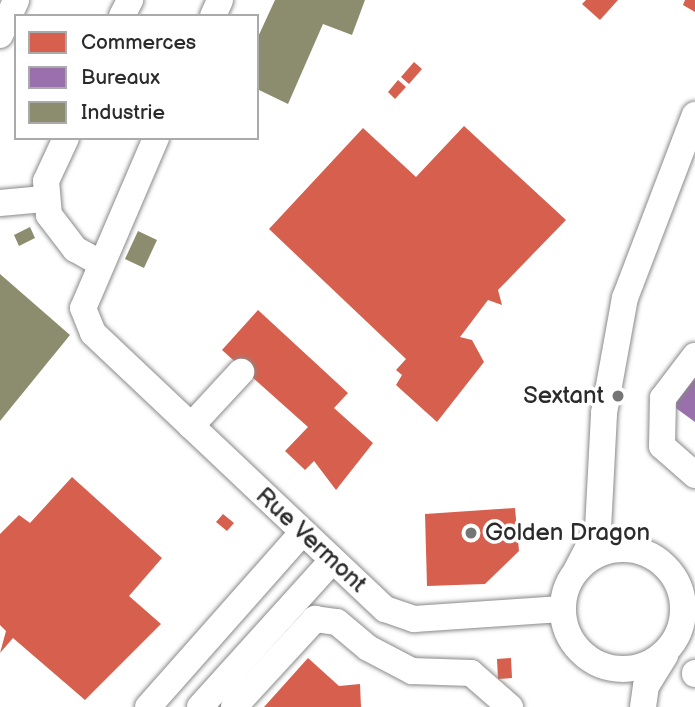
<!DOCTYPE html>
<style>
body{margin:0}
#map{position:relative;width:695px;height:707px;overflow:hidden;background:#fff;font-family:"Balsamiq Sans",sans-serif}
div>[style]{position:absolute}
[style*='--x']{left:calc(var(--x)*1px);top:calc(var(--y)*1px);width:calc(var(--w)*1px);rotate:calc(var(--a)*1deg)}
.shops>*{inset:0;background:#d6604d}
.offices>*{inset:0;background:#9970ab}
.industry>*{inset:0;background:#8c8c6e}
.roads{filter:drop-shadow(0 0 2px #8a8a8a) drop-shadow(0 0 2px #8a8a8a)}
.minor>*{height:26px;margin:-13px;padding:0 13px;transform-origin:13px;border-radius:13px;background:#fff}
.minor>.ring{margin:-13px;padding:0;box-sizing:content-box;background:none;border:26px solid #fff;border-radius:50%}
.dots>*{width:19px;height:19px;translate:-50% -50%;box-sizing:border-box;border:4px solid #fff;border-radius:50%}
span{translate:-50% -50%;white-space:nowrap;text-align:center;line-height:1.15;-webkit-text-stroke:7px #fff;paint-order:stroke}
.poi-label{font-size:24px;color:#2b2b2b}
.right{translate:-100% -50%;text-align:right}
.left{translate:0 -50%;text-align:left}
.street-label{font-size:24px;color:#2b2b2b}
.legend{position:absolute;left:14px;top:14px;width:245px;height:126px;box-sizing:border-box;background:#fff;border:2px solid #aaa;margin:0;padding:9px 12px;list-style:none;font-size:21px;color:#2b2b2b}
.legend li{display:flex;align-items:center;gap:14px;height:35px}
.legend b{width:35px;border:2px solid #aaa}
</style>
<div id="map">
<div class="shops">
<i style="clip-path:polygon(586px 0,618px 0,600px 20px,582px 4px)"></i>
<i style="clip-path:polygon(685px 0,695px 0,695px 12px,683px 5px)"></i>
<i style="clip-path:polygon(414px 62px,422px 69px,409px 84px,401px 77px)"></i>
<i style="clip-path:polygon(398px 80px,406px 87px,395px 99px,388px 92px)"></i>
<i style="clip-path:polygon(464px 126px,566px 220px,498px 290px,502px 305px,488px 300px,460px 337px,472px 340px,484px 362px,437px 422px,396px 385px,402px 375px,396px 370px,406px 359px,269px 229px,363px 128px,416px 177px)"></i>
<i style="clip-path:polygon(258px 310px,348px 393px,334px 408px,373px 443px,336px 490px,314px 461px,305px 470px,285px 451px,308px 427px,222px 350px)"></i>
<i style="clip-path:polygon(72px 477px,162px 558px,129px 596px,161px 624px,85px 700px,13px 638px,0 653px,6px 631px,0 625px,0 534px,19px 515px,30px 523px)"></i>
<i style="clip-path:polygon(515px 508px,519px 551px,485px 584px,427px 586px,425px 514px)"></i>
<i style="clip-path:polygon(223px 514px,234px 523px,227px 531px,216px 522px)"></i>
<i style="clip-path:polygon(308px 658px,339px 686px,360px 684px,361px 707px,264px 707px)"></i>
<i style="clip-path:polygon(511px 658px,512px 678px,498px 679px,497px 659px)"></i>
</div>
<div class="offices">
<i style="clip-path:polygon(695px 377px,695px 422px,673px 406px)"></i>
</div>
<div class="industry">
<i style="clip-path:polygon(275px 0,365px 0,352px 35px,323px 24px,288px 104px,257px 89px,257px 39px)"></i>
<i style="clip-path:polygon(30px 227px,35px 238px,19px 246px,14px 235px)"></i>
<i style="clip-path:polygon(138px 231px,157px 240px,144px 268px,125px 259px)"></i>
<i style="clip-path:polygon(0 274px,70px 335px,0 421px)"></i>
</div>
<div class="roads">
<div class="minor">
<i style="--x:122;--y:16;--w:18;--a:-63"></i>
<i style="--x:213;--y:16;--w:17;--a:-66"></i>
<i style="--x:0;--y:35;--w:38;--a:-65"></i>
<i style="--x:66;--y:138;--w:47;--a:114.9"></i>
<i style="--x:46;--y:181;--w:34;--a:85"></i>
<i style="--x:49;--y:215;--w:43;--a:52.6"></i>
<i style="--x:75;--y:249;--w:29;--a:29"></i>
<i style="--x:156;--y:138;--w:185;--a:113.2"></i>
<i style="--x:83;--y:308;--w:27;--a:68"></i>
<i style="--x:93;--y:333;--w:402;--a:43.4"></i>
<i style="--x:385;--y:609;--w:31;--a:19"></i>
<i style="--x:414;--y:619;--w:148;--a:-3.9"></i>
<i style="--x:0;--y:203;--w:44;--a:-5.2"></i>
<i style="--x:695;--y:356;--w:53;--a:127.3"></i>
<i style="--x:663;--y:398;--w:48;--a:91.2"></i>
<i style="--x:662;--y:446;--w:44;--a:41.3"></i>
<i style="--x:191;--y:426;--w:74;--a:-47.2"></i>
<i class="ring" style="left:563px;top:549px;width:94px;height:94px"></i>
<i style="--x:576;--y:571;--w:47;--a:-62.4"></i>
<i style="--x:598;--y:529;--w:116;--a:-87"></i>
<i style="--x:604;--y:413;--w:117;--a:-79.7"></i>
<i style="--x:625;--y:298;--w:196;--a:-69.1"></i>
<i style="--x:695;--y:673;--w:1;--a:90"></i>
<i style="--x:148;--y:707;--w:234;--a:-48.5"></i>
<i style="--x:200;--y:707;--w:198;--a:-47.9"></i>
<i style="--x:234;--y:707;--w:120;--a:-47.4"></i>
<i style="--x:315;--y:619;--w:22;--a:8"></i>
<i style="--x:337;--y:622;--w:40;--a:40"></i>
<i style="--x:368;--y:648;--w:50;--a:27.6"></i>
<i style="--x:412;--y:671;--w:59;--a:1.9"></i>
<i style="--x:471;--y:673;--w:52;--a:41.1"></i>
<i style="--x:643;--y:707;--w:21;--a:-82"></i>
<i style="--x:646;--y:686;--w:36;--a:-58"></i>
</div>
</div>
<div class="dots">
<i style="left:618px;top:396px;background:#757575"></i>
<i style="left:471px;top:533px;background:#757575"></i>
</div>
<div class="poi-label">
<span class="right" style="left:604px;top:396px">Sextant</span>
<span class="left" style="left:485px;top:533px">Golden Dragon</span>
</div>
<div class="street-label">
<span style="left:311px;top:540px;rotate:43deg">Rue Vermont</span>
</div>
<ul class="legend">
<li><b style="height:19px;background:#d6604d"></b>Commerces</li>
<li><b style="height:19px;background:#9970ab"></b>Bureaux</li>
<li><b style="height:19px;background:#8c8c6e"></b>Industrie</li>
</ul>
</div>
